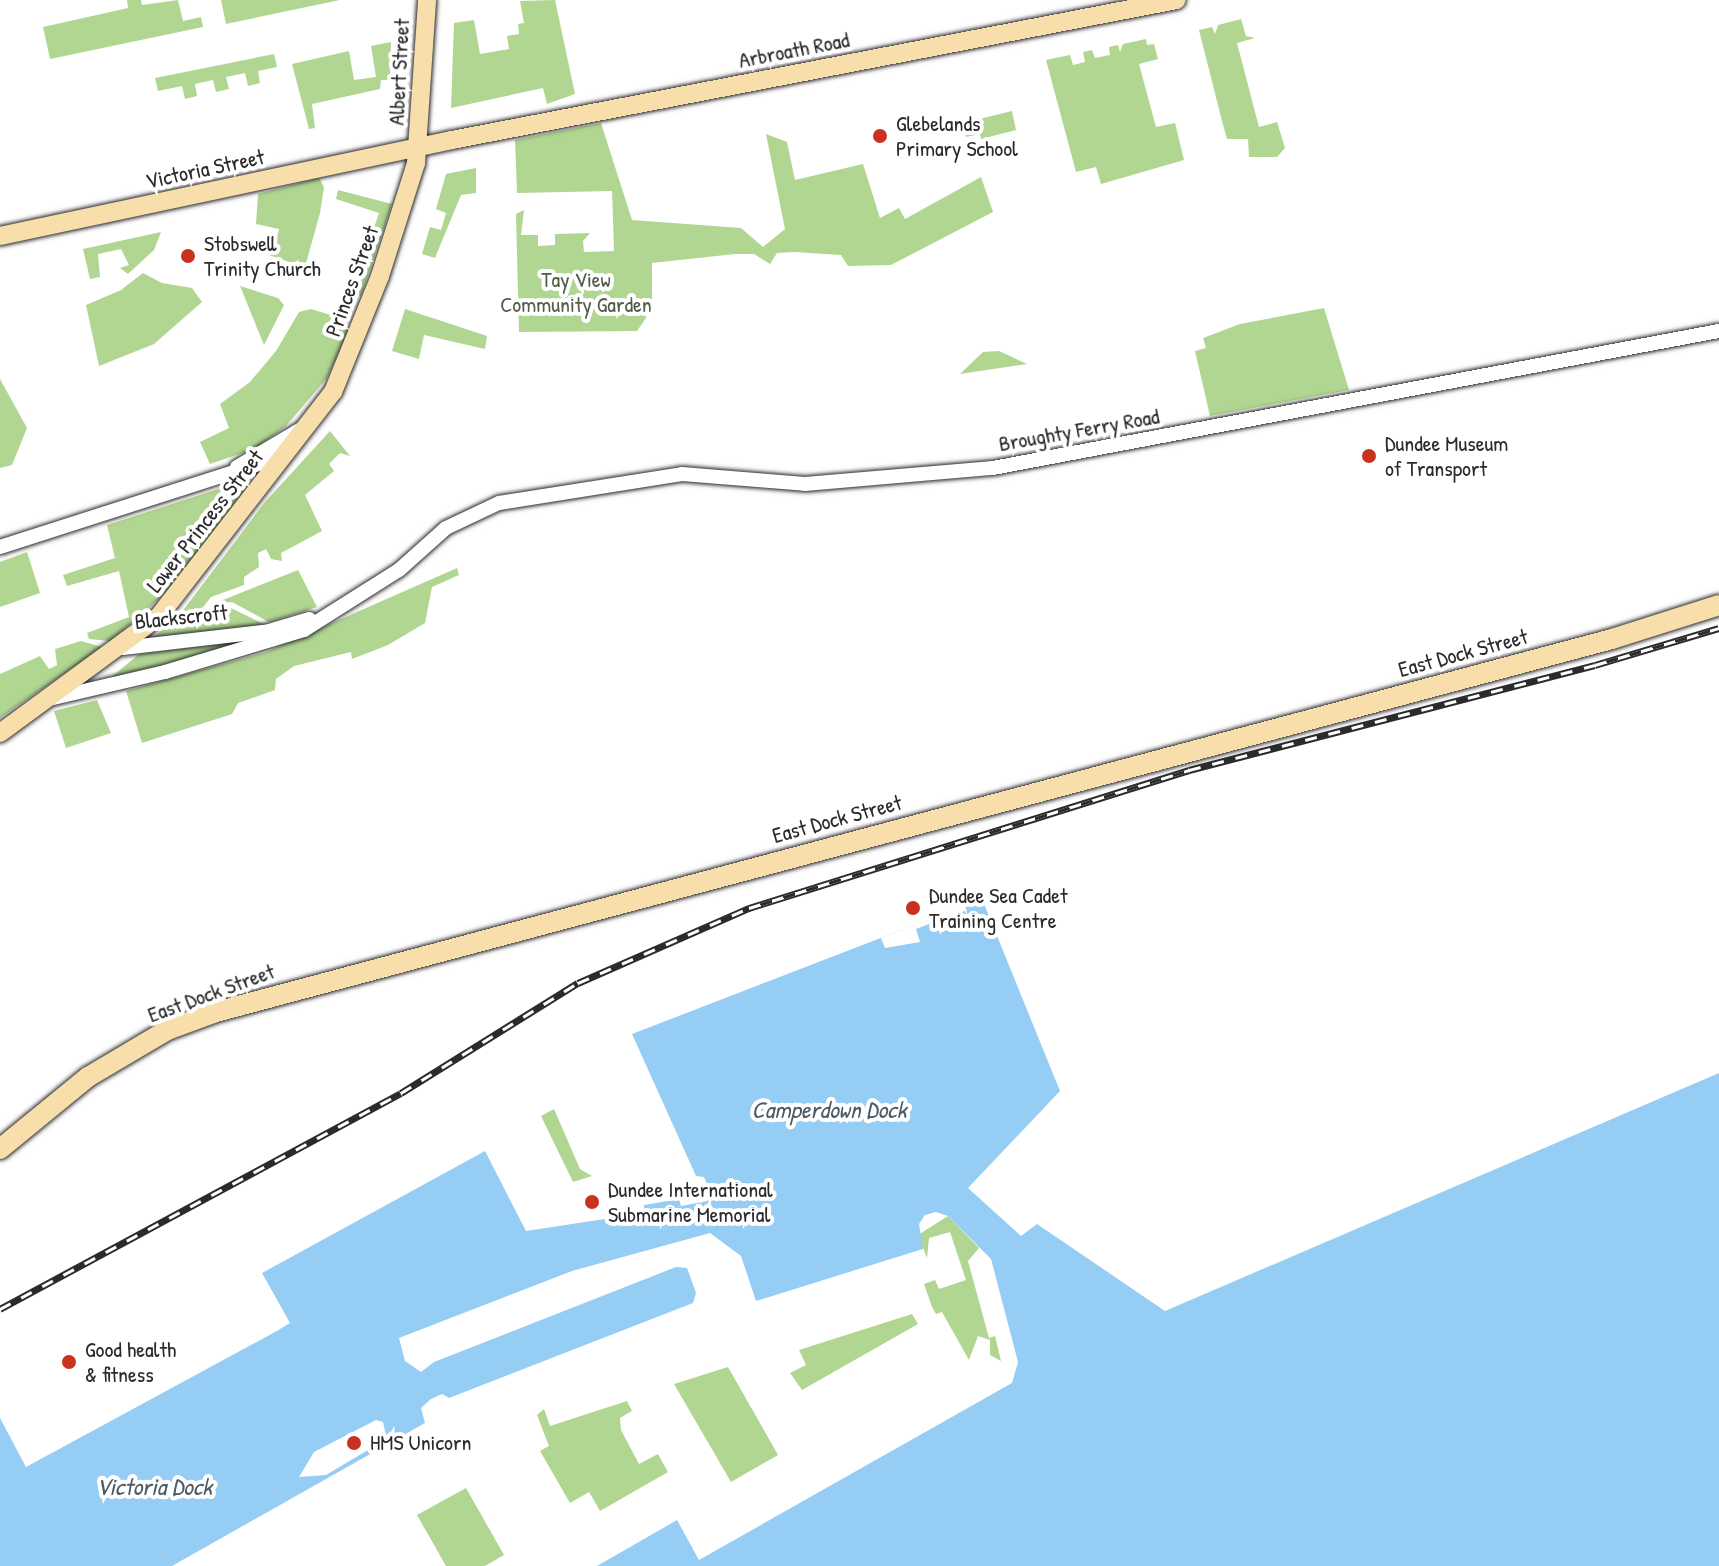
<!DOCTYPE html>
<style>
body{margin:0}
#map{position:relative;width:1719px;height:1566px;overflow:hidden;background:#fff;font-family:"Patrick Hand",sans-serif}
div>[style]{position:absolute}
[style*='--x']{left:calc(var(--x)*1px);top:calc(var(--y)*1px);width:calc(var(--w)*1px);rotate:calc(var(--a)*1deg)}
.green>*{inset:0;background:#b0d691}
.water>*{inset:0;background:#96cdf5}
.pier>*{inset:0;background:#fff}
.roads{filter:drop-shadow(0 0 2px #2b2b2b) drop-shadow(0 0 2px #2b2b2b)}
.minor>*{height:14px;margin:-7px;padding:0 7px;transform-origin:7px;border-radius:7px;background:#fff}
.major>*{height:18px;margin:-9px;padding:0 9px;transform-origin:9px;border-radius:9px;background:#f8deab}
.highway>*{height:20px;margin:-10px;padding:0 10px;transform-origin:10px;border-radius:10px;background:#f8deab}
.rail>*{height:7px;margin-top:-3.5px;transform-origin:0;background:repeating-linear-gradient(90deg,#fff 0 12px,#2b2b2b 0 24px);box-sizing:border-box;border-block:2px solid #2b2b2b}
.dots>*{width:22px;height:22px;translate:-50% -50%;box-sizing:border-box;border:4px solid #fff;border-radius:50%}
span{translate:-50% -50%;white-space:nowrap;text-align:center;line-height:1.15;-webkit-text-stroke:8px #fff;paint-order:stroke}
.street-label{font-size:22px;color:#2b2b2b}
.poi-label{font-size:22px;color:#2b2b2b}
.left{translate:0 -50%;text-align:left}
.park-label{font-size:22px;color:#535e4a}
.water-label{font-size:24px;color:#4b5c68;font-style:italic}
</style>
<div id="map">
<div class="green">
<i style="clip-path:polygon(127px 0,141px 0,142px 5px,178px 0,183px 21px,201px 17px,203px 27px,50px 59px,43px 27px,128px 8px)"></i>
<i style="clip-path:polygon(221px 0,340px 0,226px 24px)"></i>
<i style="clip-path:polygon(555px 0,575px 94px,547px 104px,543px 88px,451px 108px,454px 23px,474px 20px,480px 54px,509px 49px,507px 36px,519px 34px,518px 24px,524px 23px,520px 1px)"></i>
<i style="clip-path:polygon(1241px 19px,1246px 36px,1255px 38px,1237px 43px,1259px 127px,1277px 122px,1285px 148px,1277px 157px,1249px 157px,1248px 139px,1227px 139px,1222px 121px,1199px 30px,1212px 27px,1215px 34px,1218px 25px)"></i>
<i style="clip-path:polygon(1146px 39px,1147px 45px,1154px 44px,1158px 59px,1139px 64px,1156px 127px,1175px 123px,1184px 160px,1101px 184px,1096px 167px,1076px 172px,1046px 60px,1070px 55px,1073px 65px,1085px 62px,1083px 52px,1092px 50px,1095px 58px,1110px 55px,1109px 47px,1118px 45px,1120px 52px,1123px 44px)"></i>
<i style="clip-path:polygon(391px 42px,390px 80px,381px 80px,380px 89px,312px 104px,315px 128px,309px 129px,292px 64px,349px 51px,354px 80px,376px 77px,371px 46px)"></i>
<i style="clip-path:polygon(274px 54px,277px 67px,258px 71px,260px 83px,248px 86px,245px 73px,226px 77px,229px 89px,216px 92px,213px 80px,195px 84px,197px 96px,185px 99px,182px 86px,158px 91px,155px 78px)"></i>
<i style="clip-path:polygon(1012px 111px,1016px 130px,981px 139px,980px 134px,966px 137px,963px 123px)"></i>
<i style="clip-path:polygon(601px 123px,632px 220px,741px 228px,763px 247px,785px 229px,766px 134px,787px 142px,795px 180px,863px 164px,880px 218px,899px 208px,905px 219px,981px 177px,993px 212px,891px 265px,848px 266px,841px 255px,795px 252px,777px 253px,770px 264px,754px 254px,735px 254px,652px 263px,652px 300px,647px 300px,646px 318px,637px 331px,519px 332px,516px 214px,524px 210px,521px 235px,538px 235px,538px 246px,555px 245px,555px 234px,590px 233px,583px 241px,584px 252px,614px 251px,613px 218px,612px 191px,517px 193px,515px 140px)"></i>
<i style="clip-path:polygon(476px 168px,476px 193px,461px 195px,435px 258px,422px 254px,430px 227px,441px 230px,446px 213px,436px 209px,446px 174px)"></i>
<i style="clip-path:polygon(319px 178px,324px 187px,320px 213px,305px 267px,298px 265px,299px 260px,292px 263px,266px 254px,274px 250px,279px 229px,256px 224px,258px 194px)"></i>
<i style="clip-path:polygon(338px 190px,392px 204px,361px 296px,352px 293px,379px 213px,336px 199px)"></i>
<i style="clip-path:polygon(161px 232px,154px 250px,128px 274px,120px 268px,129px 265px,121px 249px,98px 254px,100px 277px,90px 279px,83px 249px)"></i>
<i style="clip-path:polygon(143px 273px,162px 283px,192px 288px,202px 302px,154px 344px,99px 366px,86px 305px,121px 290px)"></i>
<i style="clip-path:polygon(240px 286px,278px 298px,284px 305px,264px 345px)"></i>
<i style="clip-path:polygon(1324px 308px,1349px 390px,1210px 416px,1195px 351px,1206px 348px,1203px 338px,1240px 324px)"></i>
<i style="clip-path:polygon(311px 309px,347px 320px,349px 330px,327px 378px,286px 426px,254px 449px,210px 464px,200px 442px,229px 428px,220px 404px,250px 382px,276px 351px,299px 312px)"></i>
<i style="clip-path:polygon(405px 309px,487px 336px,485px 349px,424px 335px,419px 359px,392px 351px)"></i>
<i style="clip-path:polygon(999px 351px,1027px 364px,960px 374px,983px 352px)"></i>
<i style="clip-path:polygon(0 379px,27px 428px,12px 465px,0 468px)"></i>
<i style="clip-path:polygon(330px 431px,350px 456px,340px 453px,329px 464px,334px 471px,305px 495px,322px 531px,281px 553px,282px 561px,271px 559px,266px 549px,258px 553px,259px 567px,244px 577px,244px 585px,211px 597px,193px 620px,172px 625px,265px 502px)"></i>
<i style="clip-path:polygon(240px 482px,247px 483px,248px 489px,173px 587px,110px 641px,89px 639px,87px 633px,129px 617px,119px 571px,67px 586px,63px 575px,115px 558px,107px 525px)"></i>
<i style="clip-path:polygon(27px 552px,40px 593px,0 607px,0 562px)"></i>
<i style="clip-path:polygon(457px 568px,459px 575px,432px 587px,425px 623px,388px 645px,352px 659px,351px 652px,294px 666px,276px 679px,275px 690px,238px 703px,232px 714px,142px 743px,126px 691px,266px 652px)"></i>
<i style="clip-path:polygon(298px 570px,317px 607px,269px 622px,232px 602px,213px 604px)"></i>
<i style="clip-path:polygon(225px 605px,268px 626px,152px 639px,164px 628px,194px 624px,213px 607px)"></i>
<i style="clip-path:polygon(81px 641px,102px 647px,0 718px,0 674px,40px 656px,49px 669px,57px 665px,55px 649px)"></i>
<i style="clip-path:polygon(233px 642px,234px 645px,108px 680px,139px 654px)"></i>
<i style="clip-path:polygon(97px 700px,111px 733px,66px 748px,54px 711px)"></i>
<i style="clip-path:polygon(554px 1109px,580px 1169px,592px 1176px,573px 1182px,541px 1116px)"></i>
<i style="clip-path:polygon(948px 1216px,979px 1248px,968px 1261px,989px 1338px,995px 1336px,1001px 1361px,990px 1355px,990px 1340px,978px 1336px,969px 1360px,942px 1312px,936px 1314px,932px 1307px,924px 1284px,935px 1280px,939px 1289px,966px 1280px,950px 1232px,929px 1238px,927px 1258px,918px 1235px)"></i>
<i style="clip-path:polygon(912px 1314px,918px 1324px,802px 1390px,790px 1373px,806px 1365px,799px 1350px)"></i>
<i style="clip-path:polygon(728px 1367px,778px 1455px,731px 1482px,674px 1384px)"></i>
<i style="clip-path:polygon(627px 1401px,632px 1411px,620px 1418px,621px 1430px,639px 1464px,658px 1454px,668px 1472px,600px 1511px,589px 1492px,570px 1503px,540px 1451px,549px 1446px,537px 1415px,544px 1409px,550px 1426px)"></i>
<i style="clip-path:polygon(466px 1488px,504px 1555px,485px 1566px,446px 1566px,417px 1515px)"></i>
</div>
<div class="water">
<i style="clip-path:polygon(evenodd,982px 899px,1060px 1091px,968px 1188px,1021px 1236px,1037px 1224px,1165px 1311px,1719px 1073px,1719px 1566px,597px 1566px,677px 1520px,699px 1560px,1012px 1383px,1018px 1362px,991px 1259px,948px 1216px,936px 1212px,925px 1215px,919px 1224px,923px 1249px,756px 1301px,741px 1256px,710px 1233px,572px 1271px,399px 1338px,405px 1361px,421px 1372px,434px 1362px,676px 1267px,687px 1268px,696px 1293px,693px 1303px,449px 1398px,442px 1394px,431px 1399px,421px 1408px,425px 1423px,172px 1566px,0 1566px,0 1418px,26px 1467px,275px 1332px,290px 1323px,262px 1273px,485px 1151px,526px 1231px,644px 1213px,644px 1205px,679px 1199px,681px 1206px,707px 1201px,711px 1193px,704px 1177px,696px 1176px,632px 1034px,982px 899px,376px 1420px,383px 1422px,386px 1436px,368px 1450px,326px 1475px,299px 1477px,314px 1452px,376px 1420px)"></i>
</div>
<div class="pier">
<i style="clip-path:polygon(965px 905px,969px 921px,965px 911px,958px 913px,960px 925px,954px 914px,947px 917px,949px 928px,944px 918px,916px 929px,920px 942px,885px 948px,881px 938px)"></i>
</div>
<div class="roads">
<div class="minor">
<i style="--x:237;--y:467;--w:74;--a:-30.7"></i>
<i style="--x:0;--y:547;--w:295;--a:-17.8"></i>
<i style="--x:123;--y:648;--w:147;--a:-6.6"></i>
<i style="--x:269;--y:631;--w:42;--a:-16.7"></i>
<i style="--x:49;--y:699;--w:119;--a:-13.1"></i>
<i style="--x:165;--y:672;--w:145;--a:-16.8"></i>
<i style="--x:304;--y:630;--w:112;--a:-32.3"></i>
<i style="--x:399;--y:570;--w:63;--a:-41.8"></i>
<i style="--x:446;--y:528;--w:59;--a:-25.3"></i>
<i style="--x:499;--y:503;--w:185;--a:-9"></i>
<i style="--x:682;--y:474;--w:123;--a:4.6"></i>
<i style="--x:805;--y:484;--w:189;--a:-4.9"></i>
<i style="--x:993;--y:468;--w:739;--a:-10.69"></i>
</div>
<div class="major">
<i style="--x:0;--y:236;--w:462;--a:-12"></i>
<i style="--x:452;--y:140;--w:738;--a:-10.93"></i>
<i style="--x:0;--y:733;--w:197;--a:-36.3"></i>
<i style="--x:159;--y:616;--w:284;--a:-52.2"></i>
<i style="--x:333;--y:392;--w:125;--a:-67.9"></i>
<i style="--x:380;--y:276;--w:119;--a:-72.3"></i>
<i style="--x:416;--y:163;--w:163;--a:-86.1"></i>
</div>
<div class="highway">
<i style="--x:0;--y:1149;--w:114;--a:-39.3"></i>
<i style="--x:88;--y:1077;--w:92;--a:-30.7"></i>
<i style="--x:167;--y:1030;--w:52;--a:-20.2"></i>
<i style="--x:216;--y:1012;--w:1445;--a:-14.96"></i>
<i style="--x:1612;--y:639;--w:112;--a:-17.6"></i>
</div>
</div>
<div class="rail">
<i style="--x:0;--y:1309;--w:455;--a:-28.3"></i>
<i style="--x:401;--y:1093;--w:208;--a:-31.9"></i>
<i style="--x:578;--y:983;--w:187;--a:-23.7"></i>
<i style="--x:749;--y:908;--w:461;--a:-17.4"></i>
<i style="--x:1189;--y:770;--w:419;--a:-14.5"></i>
<i style="--x:1595;--y:665;--w:129;--a:-16.6"></i>
</div>
<div class="dots">
<i style="left:880px;top:136px;background:#c8321e"></i>
<i style="left:188px;top:256px;background:#c8321e"></i>
<i style="left:1369px;top:456px;background:#c8321e"></i>
<i style="left:913px;top:908px;background:#c8321e"></i>
<i style="left:592px;top:1202px;background:#c8321e"></i>
<i style="left:69px;top:1362px;background:#c8321e"></i>
<i style="left:354px;top:1443px;background:#c8321e"></i>
</div>
<div class="street-label">
<span style="left:794px;top:50px;rotate:-11deg">Arbroath Road</span>
<span style="left:399px;top:72px;rotate:-87deg">Albert Street</span>
<span style="left:205px;top:169px;rotate:-12deg">Victoria Street</span>
<span style="left:352px;top:281px;rotate:-70deg">Princes Street</span>
<span style="left:1079px;top:430px;rotate:-10deg">Broughty Ferry Road</span>
<span style="left:205px;top:521px;rotate:-52deg">Lower Princess Street</span>
<span style="left:181px;top:617px;rotate:-6deg">Blackscroft</span>
<span style="left:1463px;top:653px;rotate:-15deg">East Dock Street</span>
<span style="left:837px;top:819px;rotate:-15deg">East Dock Street</span>
<span style="left:211px;top:993px;rotate:-20deg">East Dock Street</span>
</div>
<div class="poi-label">
<span class="left" style="left:896px;top:136px">Glebelands<br>Primary School</span>
<span class="left" style="left:204px;top:256px">Stobswell<br>Trinity Church</span>
<span class="left" style="left:1385px;top:456px">Dundee Museum<br>of Transport</span>
<span class="left" style="left:929px;top:908px">Dundee Sea Cadet<br>Training Centre</span>
<span class="left" style="left:608px;top:1202px">Dundee International<br>Submarine Memorial</span>
<span class="left" style="left:85px;top:1362px">Good health<br>&amp; fitness</span>
<span class="left" style="left:370px;top:1443px">HMS Unicorn</span>
</div>
<div class="park-label">
<span style="left:576px;top:292px">Tay View<br>Community Garden</span>
</div>
<div class="water-label">
<span style="left:829px;top:1110px">Camperdown Dock</span>
<span style="left:154px;top:1487px">Victoria Dock</span>
</div>
</div>
